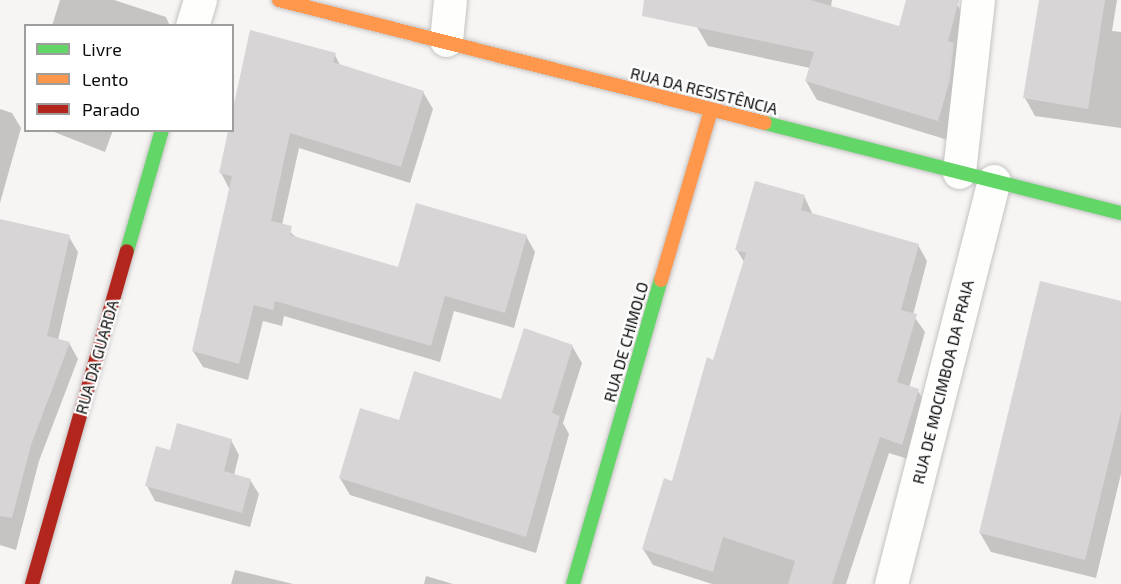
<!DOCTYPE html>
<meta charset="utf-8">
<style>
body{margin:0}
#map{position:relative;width:1121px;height:584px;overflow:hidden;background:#f7f5f4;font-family:"Exo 2",sans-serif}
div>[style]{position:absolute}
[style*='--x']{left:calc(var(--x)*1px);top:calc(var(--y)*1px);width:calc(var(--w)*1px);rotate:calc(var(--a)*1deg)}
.shadow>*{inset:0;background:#0003}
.building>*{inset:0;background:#d7d5d5}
.roads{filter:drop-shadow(0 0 2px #c4c2c2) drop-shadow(0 0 2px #c4c2c2)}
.street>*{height:33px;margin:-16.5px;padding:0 16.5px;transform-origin:16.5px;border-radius:16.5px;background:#fefefd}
.fast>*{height:14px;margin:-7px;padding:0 7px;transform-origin:7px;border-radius:7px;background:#63d668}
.slow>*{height:14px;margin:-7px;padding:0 7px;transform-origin:7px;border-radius:7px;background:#ff974d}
.jam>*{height:14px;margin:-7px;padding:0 7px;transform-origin:7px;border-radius:7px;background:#b3261e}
span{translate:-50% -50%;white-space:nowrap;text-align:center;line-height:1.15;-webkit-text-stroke:4.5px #fff;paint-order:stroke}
.street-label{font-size:16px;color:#0d0c0b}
.legend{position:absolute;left:24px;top:24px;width:210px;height:108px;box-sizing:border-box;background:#fff;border:2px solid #9e9e9d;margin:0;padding:8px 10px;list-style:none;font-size:18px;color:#0d0c0b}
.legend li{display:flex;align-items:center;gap:12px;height:30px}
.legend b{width:30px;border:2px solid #9e9e9d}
</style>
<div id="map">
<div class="shadow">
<i style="clip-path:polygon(60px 0,114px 0,166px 17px,170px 26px,52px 26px)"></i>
<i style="clip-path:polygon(703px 0,832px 0,831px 7px,900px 28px,908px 0,958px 6px,969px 25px,948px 140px,817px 100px,806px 81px,810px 68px,708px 46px,697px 27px)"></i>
<i style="clip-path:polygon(1040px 0,1117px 0,1112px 31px,1121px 32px,1121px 128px,1035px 116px,1025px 98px)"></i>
<i style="clip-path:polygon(335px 55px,341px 67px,423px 92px,433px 109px,410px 183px,299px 148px,282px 225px,298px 239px,399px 269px,526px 236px,535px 252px,514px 328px,454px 311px,440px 362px,284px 316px,282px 326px,263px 321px,248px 380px,203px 367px,193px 351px,230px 190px,221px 173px)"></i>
<i style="clip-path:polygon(0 109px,12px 113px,21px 128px,0 203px)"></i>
<i style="clip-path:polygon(49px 130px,113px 130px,105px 152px)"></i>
<i style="clip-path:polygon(804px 196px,813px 215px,918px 245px,927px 261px,913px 315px,925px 332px,909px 388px,918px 391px,928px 407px,911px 460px,889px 453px,846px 584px,712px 584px,653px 565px,643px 549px,673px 483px,714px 362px,744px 262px,737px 250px)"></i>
<i style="clip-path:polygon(0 221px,69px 237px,78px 252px,58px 340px,69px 343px,78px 359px,39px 461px,16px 550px,0 545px)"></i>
<i style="clip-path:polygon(1121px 301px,1121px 474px,1096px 578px,991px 552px,980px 533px)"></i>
<i style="clip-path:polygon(572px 346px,582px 363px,563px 423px,569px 434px,536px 553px,350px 495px,340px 478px,399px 422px,502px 401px)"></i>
<i style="clip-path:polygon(231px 440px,239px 455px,234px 475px,250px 480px,259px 494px,250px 527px,155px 501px,147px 486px,171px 452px)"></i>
<i style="clip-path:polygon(235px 570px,293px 584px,231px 584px)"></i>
<i style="clip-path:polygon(426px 576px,453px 584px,424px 584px)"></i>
</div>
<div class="building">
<i style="clip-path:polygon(644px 0,811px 0,899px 26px,906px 0,959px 0,948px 41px,954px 43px,950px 80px,938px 121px,805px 81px,814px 52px,642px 16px)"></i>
<i style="clip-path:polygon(1039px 0,1105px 0,1088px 109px,1023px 98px)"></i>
<i style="clip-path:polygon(250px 30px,336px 53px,333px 62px,424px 91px,401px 167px,290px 133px,271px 221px,292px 226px,290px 235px,398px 267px,416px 203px,527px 235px,505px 313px,445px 296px,431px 346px,275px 301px,273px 310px,254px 305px,239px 364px,192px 351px,232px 176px,219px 173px)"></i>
<i style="clip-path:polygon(755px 181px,805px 195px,801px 210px,919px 244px,901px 310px,917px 314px,897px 382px,919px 389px,902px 445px,880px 437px,832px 584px,788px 584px,795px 561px,723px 537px,713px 572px,642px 549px,664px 478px,672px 481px,707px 357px,713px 360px,746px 253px,735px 250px)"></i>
<i style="clip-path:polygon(0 219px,70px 235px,47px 336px,70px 342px,31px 445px,12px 518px,0 516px)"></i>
<i style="clip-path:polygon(1040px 281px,1121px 301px,1121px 412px,1085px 560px,979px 533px)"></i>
<i style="clip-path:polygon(524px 328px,573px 345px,552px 413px,560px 416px,526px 537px,339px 478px,360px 408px,399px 420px,414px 371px,501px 399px)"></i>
<i style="clip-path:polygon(177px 423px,232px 439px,224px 471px,251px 479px,242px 513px,145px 486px,156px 446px,170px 450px)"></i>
</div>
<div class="roads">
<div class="street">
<i style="--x:192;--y:26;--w:27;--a:-73"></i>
<i style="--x:446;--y:40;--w:40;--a:-84.3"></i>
<i style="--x:959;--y:172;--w:173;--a:-83.7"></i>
<i style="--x:891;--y:584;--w:416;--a:-75.7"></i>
</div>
<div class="fast">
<i style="--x:765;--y:123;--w:367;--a:14.2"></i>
<i style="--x:127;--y:251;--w:126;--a:-73.9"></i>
<i style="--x:573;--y:584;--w:316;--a:-73.9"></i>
</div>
<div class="slow">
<i style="--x:279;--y:0;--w:501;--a:14.2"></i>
<i style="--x:661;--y:280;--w:177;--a:-73.6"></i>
</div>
<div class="jam">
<i style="--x:32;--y:584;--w:346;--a:-74.1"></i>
</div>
</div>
<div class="street-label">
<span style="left:704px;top:91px;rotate:14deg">RUA DA RESISTÊNCIA</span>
<span style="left:626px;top:342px;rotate:-74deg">RUA DE CHIMOLO</span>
<span style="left:97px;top:357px;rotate:-74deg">RUA DA GUARDA</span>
<span style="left:943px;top:382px;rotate:-76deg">RUA DE MOCIMBOA DA PRAIA</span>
</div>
<ul class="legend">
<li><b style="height:8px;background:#63d668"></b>Livre</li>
<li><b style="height:8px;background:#ff974d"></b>Lento</li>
<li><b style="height:8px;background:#b3261e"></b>Parado</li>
</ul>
</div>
